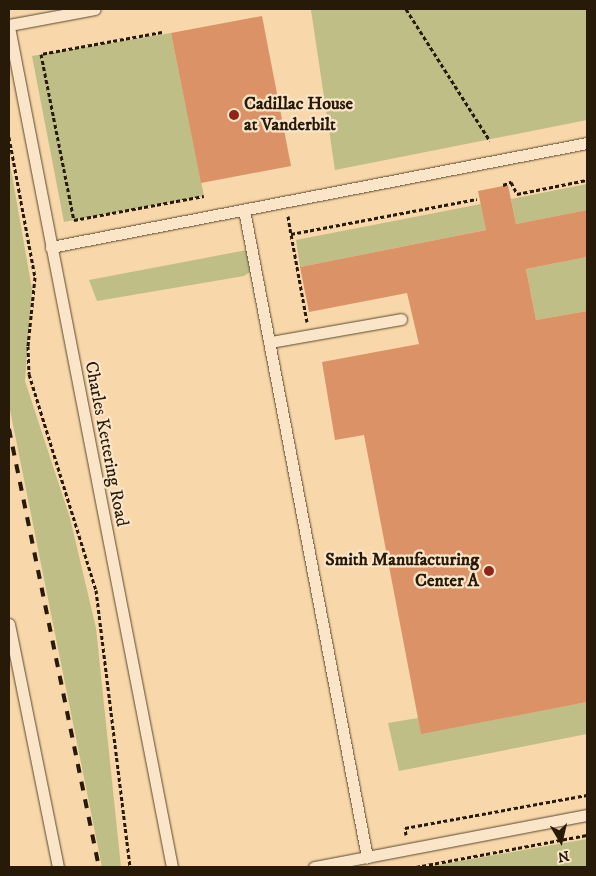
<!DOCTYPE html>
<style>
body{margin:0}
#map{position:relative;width:596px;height:876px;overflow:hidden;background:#f8d7aa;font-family:"IM FELL DW Pica",serif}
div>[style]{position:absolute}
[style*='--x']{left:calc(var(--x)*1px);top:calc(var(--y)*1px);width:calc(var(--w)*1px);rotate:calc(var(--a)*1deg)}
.green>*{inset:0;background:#bfbe87}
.building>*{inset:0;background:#db9267}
.path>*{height:3px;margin-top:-1.5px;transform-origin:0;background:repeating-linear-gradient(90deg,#271a08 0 4px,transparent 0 6.5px)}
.roads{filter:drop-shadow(0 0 1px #5b4930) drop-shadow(0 0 1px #5b4930)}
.service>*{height:11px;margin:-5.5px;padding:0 5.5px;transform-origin:5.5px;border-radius:5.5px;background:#fae5c8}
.rail>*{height:4px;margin-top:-2px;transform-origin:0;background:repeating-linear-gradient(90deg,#271a08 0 9px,transparent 0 18px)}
.dots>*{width:14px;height:14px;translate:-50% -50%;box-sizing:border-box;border:2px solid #fae5c8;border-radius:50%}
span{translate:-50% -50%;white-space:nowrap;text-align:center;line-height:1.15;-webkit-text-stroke:4.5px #fae5c8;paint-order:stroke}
.poi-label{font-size:18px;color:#271a08;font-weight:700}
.left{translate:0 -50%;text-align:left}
.right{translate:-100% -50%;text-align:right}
.street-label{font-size:18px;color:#271a08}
.frame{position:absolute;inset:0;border:10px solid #271a08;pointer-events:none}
.north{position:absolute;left:536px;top:816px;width:50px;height:50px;-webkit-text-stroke:4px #fae5c8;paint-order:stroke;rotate:171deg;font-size:14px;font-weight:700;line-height:20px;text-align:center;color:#271a08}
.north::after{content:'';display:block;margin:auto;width:18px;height:22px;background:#271a08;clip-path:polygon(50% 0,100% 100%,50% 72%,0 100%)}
</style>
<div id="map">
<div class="green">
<i style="clip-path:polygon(587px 9px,587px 120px,335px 170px,311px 10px)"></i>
<i style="clip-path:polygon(171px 33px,204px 196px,64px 222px,32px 56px)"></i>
<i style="clip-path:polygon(9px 158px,32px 289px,25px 381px,70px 518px,96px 628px,121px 867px,102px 867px,9px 405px)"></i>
<i style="clip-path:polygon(587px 184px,587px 210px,516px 224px,511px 199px)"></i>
<i style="clip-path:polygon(481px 204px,486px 230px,300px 267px,296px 240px)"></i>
<i style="clip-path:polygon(247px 250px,250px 272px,244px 276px,97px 301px,89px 280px)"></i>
<i style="clip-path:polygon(587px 257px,587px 311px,536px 320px,526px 269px)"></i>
<i style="clip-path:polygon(587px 702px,587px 734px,399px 771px,388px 723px,418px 718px,421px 733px)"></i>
<i style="clip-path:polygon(587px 839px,587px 867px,429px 867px,449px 863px)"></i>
</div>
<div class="building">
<i style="clip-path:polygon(262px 16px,291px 166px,201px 183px,171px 33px)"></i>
<i style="clip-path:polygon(508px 185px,516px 224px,587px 210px,587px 257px,526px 269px,536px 320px,587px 311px,587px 702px,421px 734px,364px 435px,335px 440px,322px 362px,419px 344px,407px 293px,309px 312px,300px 267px,486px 230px,478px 191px)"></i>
</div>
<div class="path">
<i style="--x:406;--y:9;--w:156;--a:57.5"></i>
<i style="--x:162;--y:32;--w:123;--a:169.7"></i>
<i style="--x:41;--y:54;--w:169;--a:78.8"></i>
<i style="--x:74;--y:220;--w:132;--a:-10.5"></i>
<i style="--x:9;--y:137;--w:142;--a:79.5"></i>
<i style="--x:35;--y:277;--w:69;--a:95.8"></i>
<i style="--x:28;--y:346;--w:28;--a:88"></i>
<i style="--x:29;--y:374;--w:226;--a:72.8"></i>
<i style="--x:96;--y:590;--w:279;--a:83"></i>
<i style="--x:503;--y:185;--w:9;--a:-21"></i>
<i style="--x:511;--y:182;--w:13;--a:63"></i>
<i style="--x:517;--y:194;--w:71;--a:-11.3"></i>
<i style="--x:288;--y:216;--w:18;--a:81"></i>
<i style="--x:307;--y:322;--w:89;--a:-100.3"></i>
<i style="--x:291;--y:234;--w:189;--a:-10.7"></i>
<i style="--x:406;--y:835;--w:7;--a:-98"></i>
<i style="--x:405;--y:828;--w:185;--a:-10.3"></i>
<i style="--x:416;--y:867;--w:174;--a:-10.6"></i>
</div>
<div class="roads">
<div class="service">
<i style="--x:9;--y:25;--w:87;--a:-10.5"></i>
<i style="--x:9;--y:27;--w:856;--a:79.02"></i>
<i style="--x:244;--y:210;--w:659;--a:79.24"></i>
<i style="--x:51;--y:247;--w:546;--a:-10.98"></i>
<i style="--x:271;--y:342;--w:132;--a:-10"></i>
<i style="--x:9;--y:624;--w:248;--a:78.6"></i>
<i style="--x:314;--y:867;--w:278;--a:-10.8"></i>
</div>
</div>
<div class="rail">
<i style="--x:9;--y:429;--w:447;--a:78.4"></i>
</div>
<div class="dots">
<i style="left:234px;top:115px;background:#8f2418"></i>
<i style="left:489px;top:571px;background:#8f2418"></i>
</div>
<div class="poi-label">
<span class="left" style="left:244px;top:115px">Cadillac House<br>at Vanderbilt</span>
<span class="right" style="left:479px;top:571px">Smith Manufacturing<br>Center A</span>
</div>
<div class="street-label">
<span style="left:106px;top:444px;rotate:79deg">Charles Kettering Road</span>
</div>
<div class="frame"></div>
<div class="north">N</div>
</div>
